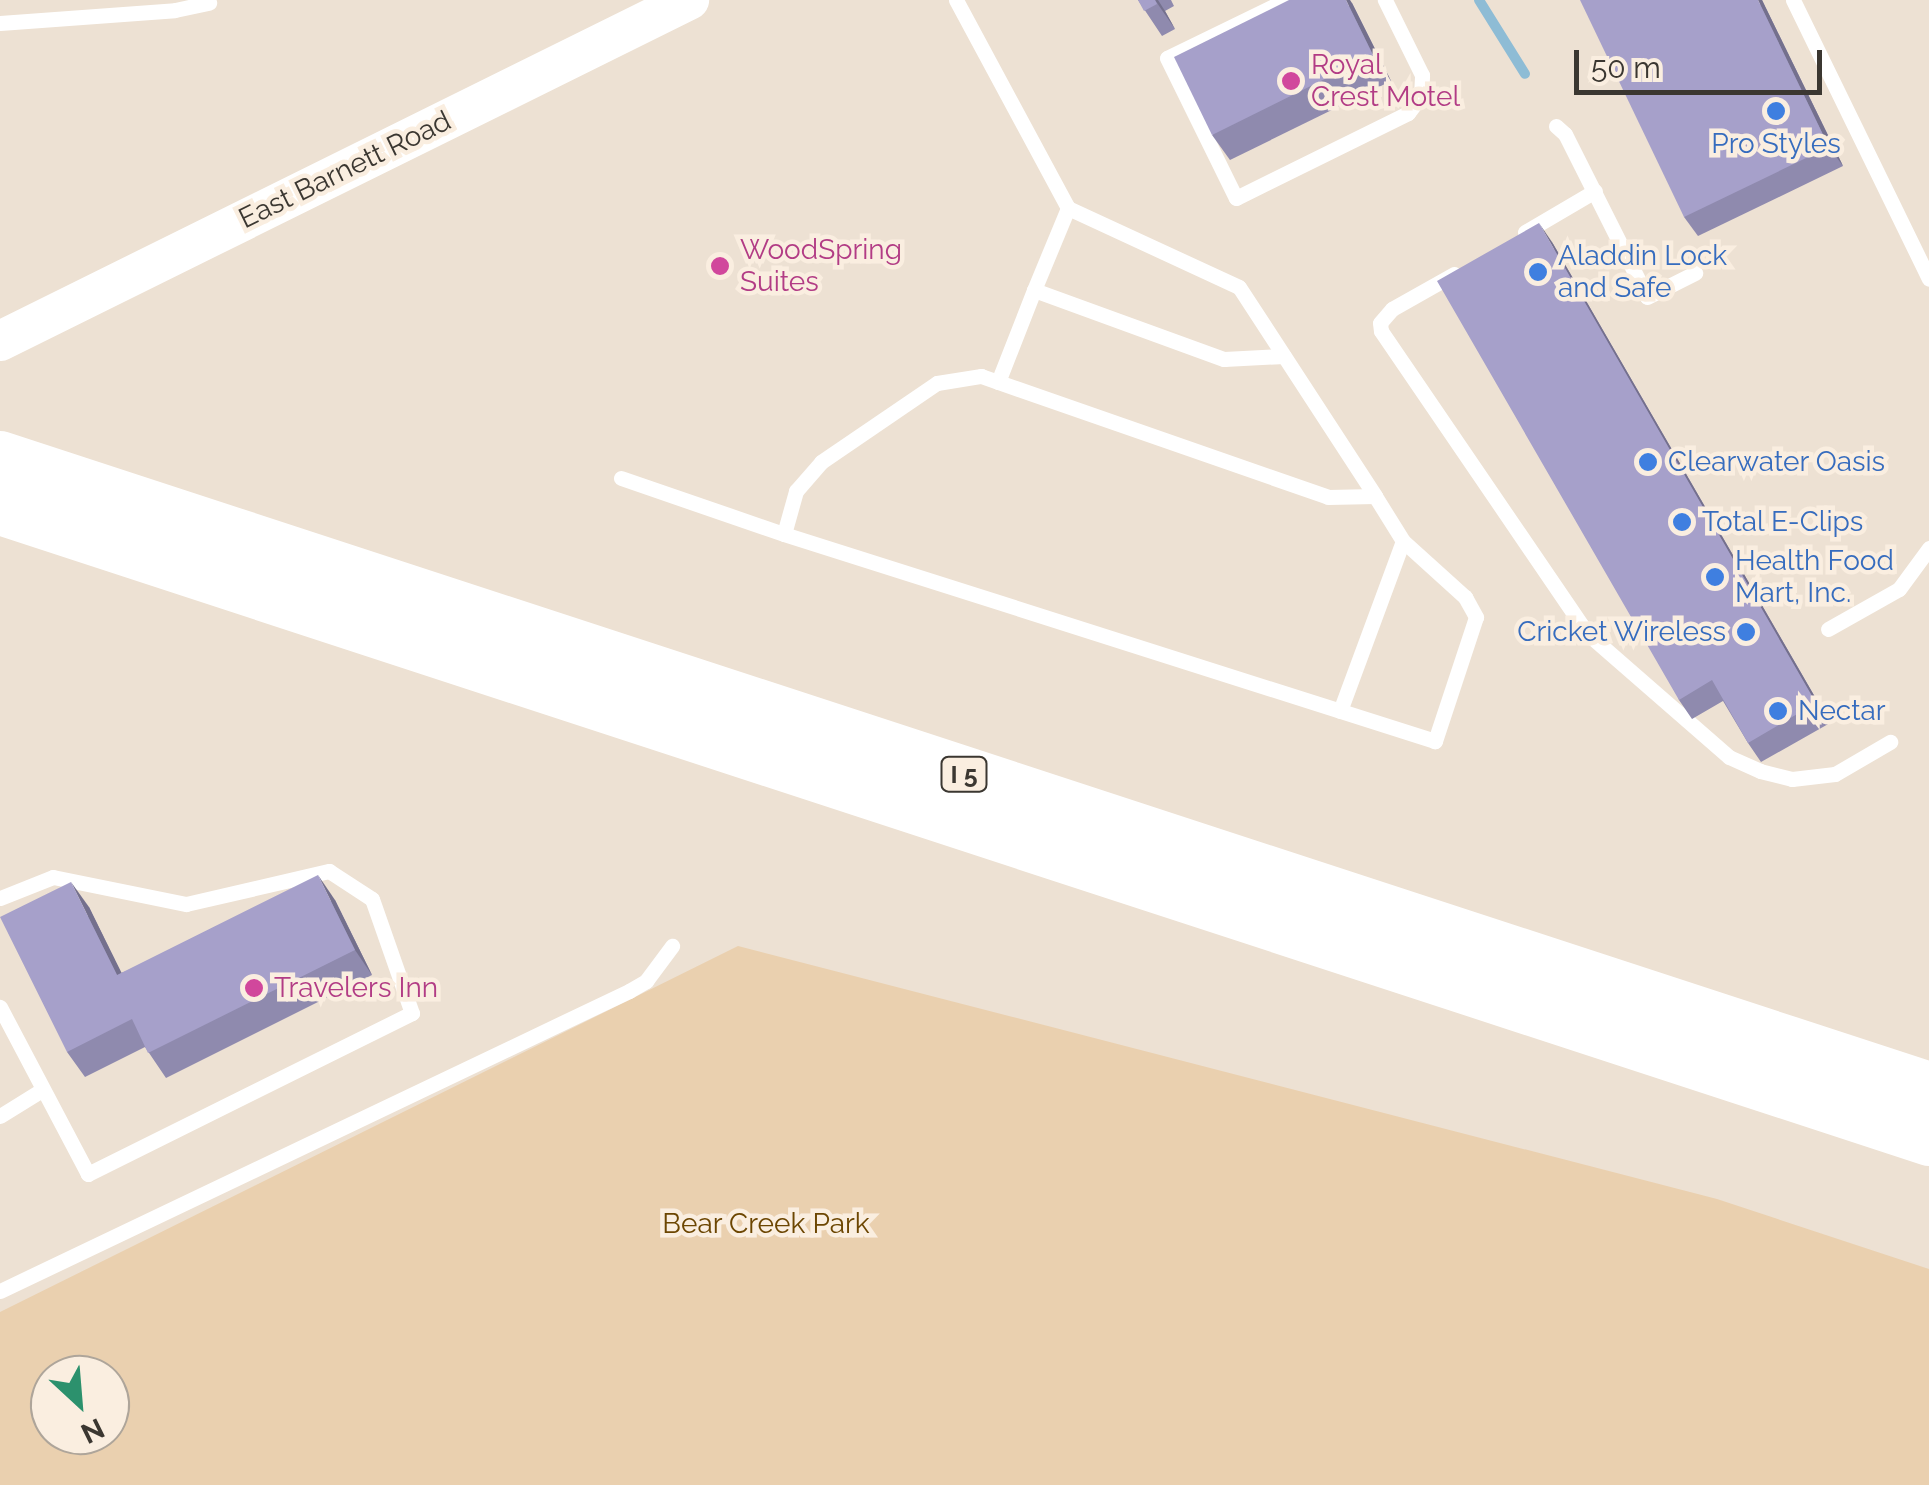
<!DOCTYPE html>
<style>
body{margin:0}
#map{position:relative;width:1929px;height:1485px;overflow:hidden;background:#ede1d3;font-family:Raleway,sans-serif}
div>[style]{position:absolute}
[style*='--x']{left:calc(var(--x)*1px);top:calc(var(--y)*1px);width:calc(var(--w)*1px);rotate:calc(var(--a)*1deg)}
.green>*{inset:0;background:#ead0af}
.stream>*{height:10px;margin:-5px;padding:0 5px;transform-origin:5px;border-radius:5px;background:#8ebcd5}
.service>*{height:15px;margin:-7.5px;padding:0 7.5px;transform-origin:7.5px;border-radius:7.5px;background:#fff}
.secondary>*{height:40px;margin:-20px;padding:0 20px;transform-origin:20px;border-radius:20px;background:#fff}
.motorway>*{height:52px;margin:-26px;padding:0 26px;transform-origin:26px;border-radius:26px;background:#fff}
.wall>*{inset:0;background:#8f8aae}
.shaded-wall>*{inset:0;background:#74708d}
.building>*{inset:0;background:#a6a0ca}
.dots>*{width:28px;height:28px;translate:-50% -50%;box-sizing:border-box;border:5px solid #faeee0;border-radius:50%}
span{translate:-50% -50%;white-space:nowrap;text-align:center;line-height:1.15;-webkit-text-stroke:9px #faeee0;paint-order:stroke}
.shield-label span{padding:2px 8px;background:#faeee0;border:2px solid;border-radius:8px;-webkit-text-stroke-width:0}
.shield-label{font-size:25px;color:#3b3731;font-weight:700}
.hotel-label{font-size:28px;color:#b23c85}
.left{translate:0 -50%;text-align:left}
.shop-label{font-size:28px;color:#366cbe}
.right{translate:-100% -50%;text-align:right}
.street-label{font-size:28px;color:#3b3731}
.park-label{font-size:28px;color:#6c4602}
.north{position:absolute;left:30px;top:1355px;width:100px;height:100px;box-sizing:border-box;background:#faeee0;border:2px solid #aea59a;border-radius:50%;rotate:154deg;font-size:28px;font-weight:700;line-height:40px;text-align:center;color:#3b3731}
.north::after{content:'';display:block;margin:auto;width:35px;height:45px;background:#2c916d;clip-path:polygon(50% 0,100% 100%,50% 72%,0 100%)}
.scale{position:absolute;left:1574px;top:50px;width:248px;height:45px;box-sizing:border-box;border:5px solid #3b3731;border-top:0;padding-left:12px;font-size:30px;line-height:35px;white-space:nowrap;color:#3b3731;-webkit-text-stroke:8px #faeee0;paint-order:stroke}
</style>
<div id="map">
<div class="green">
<i style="clip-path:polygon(evenodd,738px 946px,1717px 1199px,1929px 1269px,1929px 1485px,0 1485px,0 1312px,738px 946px,50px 1375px,110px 1375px,110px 1435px,50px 1435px,50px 1375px)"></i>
</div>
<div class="stream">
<i style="--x:1479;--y:0;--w:87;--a:58.1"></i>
</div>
<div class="service">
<i style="--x:956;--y:0;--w:236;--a:61.7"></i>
<i style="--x:1068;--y:208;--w:188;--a:24.8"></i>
<i style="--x:1239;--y:287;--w:249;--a:56.9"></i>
<i style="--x:1375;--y:496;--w:53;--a:58.1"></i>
<i style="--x:1403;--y:541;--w:84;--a:42.1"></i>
<i style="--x:1465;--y:597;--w:23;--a:61"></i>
<i style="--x:1476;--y:617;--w:131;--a:108.3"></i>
<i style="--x:1435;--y:741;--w:683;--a:-162.36"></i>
<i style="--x:784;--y:534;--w:45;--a:-74.4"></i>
<i style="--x:796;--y:491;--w:38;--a:-49"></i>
<i style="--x:821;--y:462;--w:140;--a:-34.3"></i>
<i style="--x:937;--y:383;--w:45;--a:-9"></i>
<i style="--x:981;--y:376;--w:367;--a:19.2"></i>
<i style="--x:1328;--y:497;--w:47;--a:-1.2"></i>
<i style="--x:1286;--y:0;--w:132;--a:154"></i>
<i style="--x:1167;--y:58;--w:156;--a:63.8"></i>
<i style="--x:1236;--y:198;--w:192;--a:-26.3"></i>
<i style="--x:1408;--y:113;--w:21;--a:-53"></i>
<i style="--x:1421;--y:96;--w:21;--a:-87"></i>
<i style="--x:1422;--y:75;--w:84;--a:-116.3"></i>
<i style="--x:1793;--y:0;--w:310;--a:64"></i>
<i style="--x:0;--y:23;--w:175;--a:-4.2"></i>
<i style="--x:175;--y:10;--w:35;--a:-12"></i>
<i style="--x:1556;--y:126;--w:12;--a:42"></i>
<i style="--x:1565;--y:134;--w:182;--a:63.3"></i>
<i style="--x:1647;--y:297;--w:54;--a:-26.6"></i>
<i style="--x:1525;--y:232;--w:81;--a:-30.4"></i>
<i style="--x:1454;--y:274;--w:71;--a:150.6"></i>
<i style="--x:1392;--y:309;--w:18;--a:131"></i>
<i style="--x:1380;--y:323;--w:8;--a:83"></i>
<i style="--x:1381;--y:331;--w:367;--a:55.7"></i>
<i style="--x:1588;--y:634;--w:187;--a:41.1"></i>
<i style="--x:1729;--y:757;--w:34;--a:24"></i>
<i style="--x:1760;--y:771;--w:33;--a:14"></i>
<i style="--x:1792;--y:779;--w:43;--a:-6.6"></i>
<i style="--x:1835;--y:774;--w:64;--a:-30.2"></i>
<i style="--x:1034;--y:290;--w:89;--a:-67.5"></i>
<i style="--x:998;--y:382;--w:99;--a:-68.6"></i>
<i style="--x:1034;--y:290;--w:202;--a:20"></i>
<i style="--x:1224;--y:359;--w:60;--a:-2.9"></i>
<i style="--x:621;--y:478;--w:172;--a:19"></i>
<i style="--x:1828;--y:629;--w:81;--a:-29.4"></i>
<i style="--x:1899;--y:589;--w:51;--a:-53.8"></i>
<i style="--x:1340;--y:711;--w:181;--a:-69.7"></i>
<i style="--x:0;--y:898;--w:57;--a:-21.6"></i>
<i style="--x:53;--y:877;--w:136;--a:11.5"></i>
<i style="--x:186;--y:904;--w:147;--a:-13"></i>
<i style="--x:329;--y:871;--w:51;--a:33.1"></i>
<i style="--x:372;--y:899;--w:121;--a:70.7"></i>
<i style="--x:412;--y:1013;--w:362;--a:153.6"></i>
<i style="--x:88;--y:1174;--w:189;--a:-117.8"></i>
<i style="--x:0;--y:1116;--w:49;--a:-31.8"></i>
<i style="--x:0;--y:1291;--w:697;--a:-25.5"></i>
<i style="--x:629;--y:991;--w:20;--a:-30"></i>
<i style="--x:646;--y:981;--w:44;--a:-53.4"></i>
</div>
<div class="secondary">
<i style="--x:0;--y:341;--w:769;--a:-26.33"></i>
</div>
<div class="motorway">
<i style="--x:0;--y:457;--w:2030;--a:18.11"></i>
<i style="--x:0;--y:509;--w:2030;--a:18.11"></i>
</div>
<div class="wall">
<i style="clip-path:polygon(1138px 0,1171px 0,1174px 6px,1165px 11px,1175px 29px,1162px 36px)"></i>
<i style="clip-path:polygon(1762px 0,1843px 166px,1698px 236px,1684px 217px)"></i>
<i style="clip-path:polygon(1352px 3px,1391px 81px,1230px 160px,1212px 135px)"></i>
<i style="clip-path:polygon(1552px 242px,1830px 723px,1761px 762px,1748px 743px,1723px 701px,1692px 719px,1679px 700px)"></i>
<i style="clip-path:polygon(335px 900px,372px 975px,166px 1078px,145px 1047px,85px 1077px,67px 1052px,89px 907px,121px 973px)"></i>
</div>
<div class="shaded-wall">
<i style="clip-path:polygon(1155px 0,1158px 0,1165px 11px,1175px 29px)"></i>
<i style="clip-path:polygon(1346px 0,1350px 0,1352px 3px,1391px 81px,1373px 55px)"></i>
<i style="clip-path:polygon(1758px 0,1762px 0,1843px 166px,1829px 147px)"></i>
<i style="clip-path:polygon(1539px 223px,1552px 242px,1830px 723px,1816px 703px)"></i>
<i style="clip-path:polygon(318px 875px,335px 900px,372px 975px,355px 950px)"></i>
<i style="clip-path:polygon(71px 882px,89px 907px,135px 1000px,117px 975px)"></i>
</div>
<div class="building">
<i style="clip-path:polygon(1138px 0,1155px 0,1157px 4px,1144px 11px)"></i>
<i style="clip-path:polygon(1289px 0,1346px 0,1373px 55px,1212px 135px,1174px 57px)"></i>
<i style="clip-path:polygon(1580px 0,1758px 0,1829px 147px,1684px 217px)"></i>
<i style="clip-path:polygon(1539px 223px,1816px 703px,1748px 743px,1712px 680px,1679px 700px,1437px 281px)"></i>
<i style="clip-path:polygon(318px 875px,355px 950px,148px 1053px,132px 1019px,67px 1052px,0 917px,71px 882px,117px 975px)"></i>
</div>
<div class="dots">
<i style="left:1291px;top:81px;background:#d1479c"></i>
<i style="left:1776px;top:111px;background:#3f7fe0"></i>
<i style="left:720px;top:266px;background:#d1479c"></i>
<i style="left:1538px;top:272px;background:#3f7fe0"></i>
<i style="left:1648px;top:462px;background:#3f7fe0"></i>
<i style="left:1682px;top:522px;background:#3f7fe0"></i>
<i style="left:1715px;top:577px;background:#3f7fe0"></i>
<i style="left:1746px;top:632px;background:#3f7fe0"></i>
<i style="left:1778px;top:711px;background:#3f7fe0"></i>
<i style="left:254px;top:988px;background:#d1479c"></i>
</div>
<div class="shield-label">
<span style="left:964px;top:774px">I 5</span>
</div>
<div class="hotel-label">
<span class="left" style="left:1311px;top:81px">Royal<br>Crest Motel</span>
<span class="left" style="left:740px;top:266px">WoodSpring<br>Suites</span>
<span class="left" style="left:274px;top:988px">Travelers Inn</span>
</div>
<div class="shop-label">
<span style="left:1776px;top:144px">Pro Styles</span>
<span class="left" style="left:1558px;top:272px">Aladdin Lock<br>and Safe</span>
<span class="left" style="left:1668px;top:462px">Clearwater Oasis</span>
<span class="left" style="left:1702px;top:522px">Total E-Clips</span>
<span class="left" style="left:1735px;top:577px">Health Food<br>Mart, Inc.</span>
<span class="right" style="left:1726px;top:632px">Cricket Wireless</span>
<span class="left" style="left:1798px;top:711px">Nectar</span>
</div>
<div class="street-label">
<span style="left:345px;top:170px;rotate:-26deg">East Barnett Road</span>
</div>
<div class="park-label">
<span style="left:766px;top:1224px">Bear Creek Park</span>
</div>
<div class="north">N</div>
<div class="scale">50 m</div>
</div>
